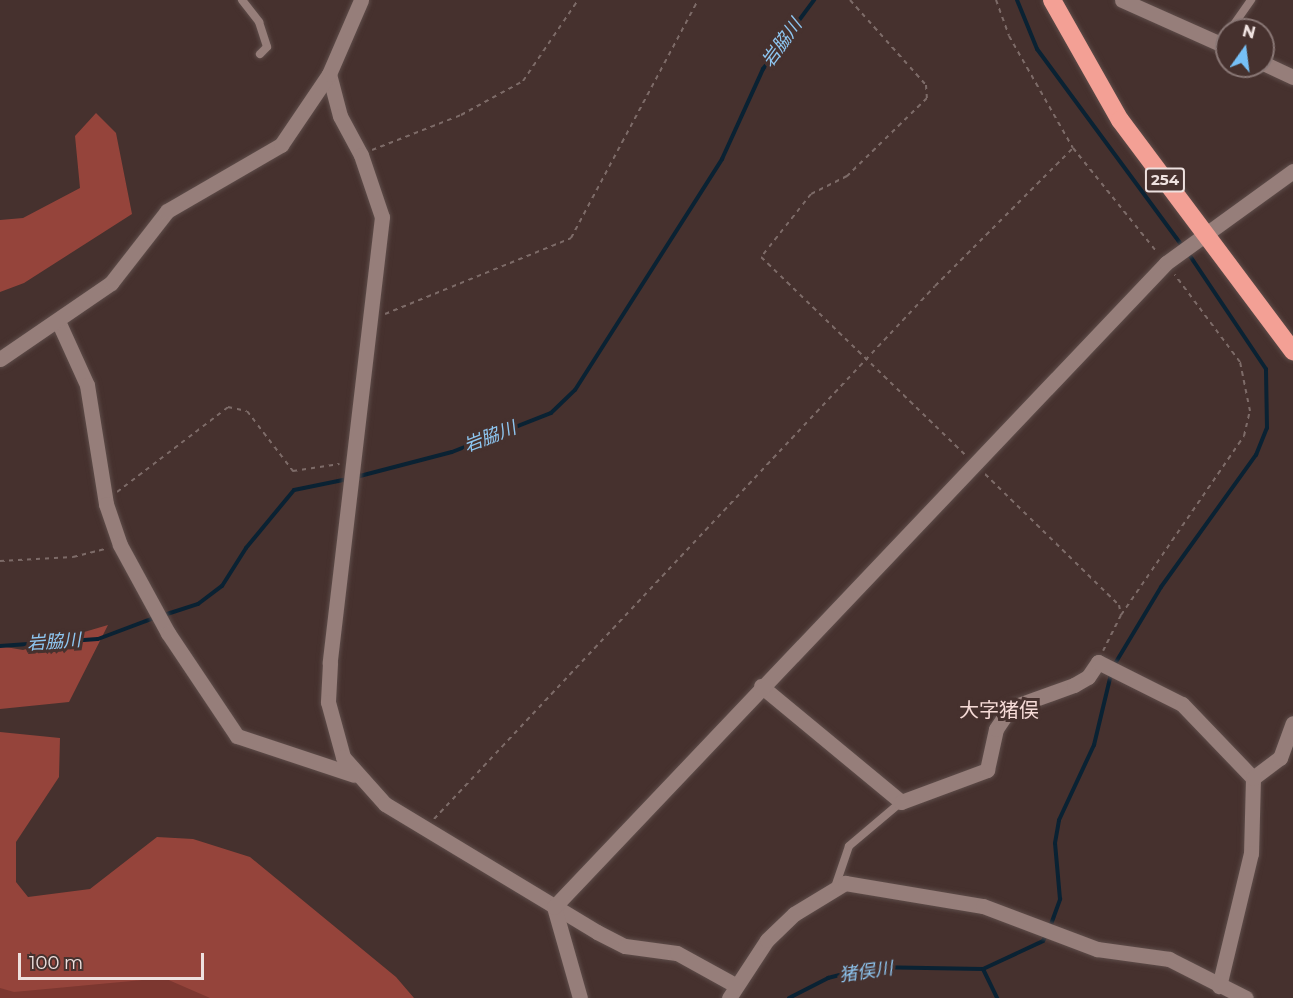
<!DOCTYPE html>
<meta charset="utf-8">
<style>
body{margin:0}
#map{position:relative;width:1293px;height:998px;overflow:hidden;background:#46312e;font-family:Montserrat,"Noto Sans JP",sans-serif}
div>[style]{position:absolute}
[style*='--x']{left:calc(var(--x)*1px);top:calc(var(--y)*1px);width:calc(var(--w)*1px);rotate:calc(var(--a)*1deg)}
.green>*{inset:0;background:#7c3730}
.forest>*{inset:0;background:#95443b}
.stream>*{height:4px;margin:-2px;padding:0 2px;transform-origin:2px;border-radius:2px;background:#0a2233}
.path>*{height:2px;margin-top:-1px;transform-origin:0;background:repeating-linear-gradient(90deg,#7d6b68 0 4.5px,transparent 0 9px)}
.roads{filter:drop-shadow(0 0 2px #5e4d4a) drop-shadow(0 0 2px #5e4d4a)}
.lane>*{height:8px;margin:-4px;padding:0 4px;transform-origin:4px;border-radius:4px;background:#967e7a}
.street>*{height:15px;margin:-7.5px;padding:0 7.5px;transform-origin:7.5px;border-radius:7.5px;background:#967e7a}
.secondary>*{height:15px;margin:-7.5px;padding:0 7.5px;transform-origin:7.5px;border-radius:7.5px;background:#967e7a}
.highway>*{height:18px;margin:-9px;padding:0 9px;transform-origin:9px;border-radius:9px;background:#f3a095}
span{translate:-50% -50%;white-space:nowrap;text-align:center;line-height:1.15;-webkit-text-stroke:6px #46312e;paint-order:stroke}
.shield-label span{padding:2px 4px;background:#46312e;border:2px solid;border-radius:4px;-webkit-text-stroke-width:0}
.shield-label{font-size:15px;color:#eee1df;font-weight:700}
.water-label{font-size:18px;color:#8ec6f1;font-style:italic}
.quarter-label{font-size:20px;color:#f6dbd7}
.north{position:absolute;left:1215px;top:18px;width:60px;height:60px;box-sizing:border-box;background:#46312e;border:2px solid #897775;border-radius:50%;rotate:14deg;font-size:16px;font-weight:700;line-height:24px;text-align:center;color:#eee1df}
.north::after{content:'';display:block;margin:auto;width:21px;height:27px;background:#76c0f7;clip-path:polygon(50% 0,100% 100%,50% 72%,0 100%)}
.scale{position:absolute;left:18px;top:953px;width:186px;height:27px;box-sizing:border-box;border:3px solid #eee1df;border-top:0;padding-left:8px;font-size:18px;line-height:21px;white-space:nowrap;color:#eee1df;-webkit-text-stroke:4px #46312e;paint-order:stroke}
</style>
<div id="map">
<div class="green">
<i style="clip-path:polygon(0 964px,125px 967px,271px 998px,0 998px)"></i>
</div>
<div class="forest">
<i style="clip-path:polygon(96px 113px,116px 133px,132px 214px,24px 283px,0 292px,0 220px,23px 218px,80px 188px,75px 136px)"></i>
<i style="clip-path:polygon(108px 625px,69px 702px,0 709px,0 646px,23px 650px)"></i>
<i style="clip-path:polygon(0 732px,60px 738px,59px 777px,16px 842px,16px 882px,28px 897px,90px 889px,157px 837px,193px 839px,250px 857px,396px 977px,414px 998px,210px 998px,164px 978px,14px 992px,0 988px)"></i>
</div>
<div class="stream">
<i style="--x:1017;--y:0;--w:53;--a:67.8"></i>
<i style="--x:1037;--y:49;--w:246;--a:53.6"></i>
<i style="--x:356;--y:477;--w:99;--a:-14.6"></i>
<i style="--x:452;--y:452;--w:106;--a:-21.5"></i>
<i style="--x:551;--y:413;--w:33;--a:-44"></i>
<i style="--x:575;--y:390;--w:274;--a:-57.5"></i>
<i style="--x:722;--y:159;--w:99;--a:-65.5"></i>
<i style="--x:763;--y:69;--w:86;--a:-53.5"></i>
<i style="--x:164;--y:615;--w:36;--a:-18"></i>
<i style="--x:198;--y:604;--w:30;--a:-37"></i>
<i style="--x:222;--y:586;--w:45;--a:-57.7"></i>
<i style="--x:246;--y:548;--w:75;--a:-50.4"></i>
<i style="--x:294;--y:490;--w:55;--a:-11.5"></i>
<i style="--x:0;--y:646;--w:98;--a:-4.1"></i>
<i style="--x:98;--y:639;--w:60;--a:-20.6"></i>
<i style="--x:1113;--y:667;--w:93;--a:-59"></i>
<i style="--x:1161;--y:587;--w:163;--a:-54.3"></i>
<i style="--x:1256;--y:455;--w:29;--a:-68"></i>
<i style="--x:1267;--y:428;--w:59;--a:-91"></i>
<i style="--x:1266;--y:369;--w:140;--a:-123.9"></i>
<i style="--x:1050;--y:927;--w:30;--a:-70"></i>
<i style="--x:1060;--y:899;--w:56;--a:-95.1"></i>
<i style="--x:1055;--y:843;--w:23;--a:-80"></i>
<i style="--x:1059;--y:820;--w:83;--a:-65"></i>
<i style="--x:1094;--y:745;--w:73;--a:-76.5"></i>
<i style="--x:983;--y:969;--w:32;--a:64"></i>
<i style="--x:789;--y:998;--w:44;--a:-27.1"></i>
<i style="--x:828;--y:978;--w:43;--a:-14.7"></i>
<i style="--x:870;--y:967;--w:113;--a:1"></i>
<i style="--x:983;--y:969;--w:66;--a:-25"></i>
<i style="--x:1043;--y:941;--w:8;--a:-60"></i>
</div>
<div class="path">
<i style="--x:850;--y:0;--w:114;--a:48.2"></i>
<i style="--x:926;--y:85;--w:13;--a:86"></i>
<i style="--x:927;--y:98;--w:112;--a:135.7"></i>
<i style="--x:847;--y:176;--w:40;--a:153.4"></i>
<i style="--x:811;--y:194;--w:80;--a:128.4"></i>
<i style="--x:761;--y:257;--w:286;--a:44.1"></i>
<i style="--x:996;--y:0;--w:38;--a:70"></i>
<i style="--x:1009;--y:36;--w:129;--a:60.3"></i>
<i style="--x:1073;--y:148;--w:134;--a:51.1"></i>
<i style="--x:372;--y:150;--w:96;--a:-21.5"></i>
<i style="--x:461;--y:115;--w:71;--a:-28.7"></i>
<i style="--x:523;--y:81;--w:98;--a:-55.8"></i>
<i style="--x:385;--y:314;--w:201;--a:-22.2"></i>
<i style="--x:571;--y:238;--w:270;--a:-61.9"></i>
<i style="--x:985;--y:474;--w:187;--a:44.4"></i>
<i style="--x:1119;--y:605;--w:10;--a:79"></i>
<i style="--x:1121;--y:615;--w:40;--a:116.6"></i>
<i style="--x:117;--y:492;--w:140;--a:-37.4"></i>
<i style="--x:228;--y:407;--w:19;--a:12"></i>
<i style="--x:247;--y:411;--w:76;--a:52.5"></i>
<i style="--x:293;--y:471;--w:47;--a:-8.7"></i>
<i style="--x:0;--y:561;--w:73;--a:-3.1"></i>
<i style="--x:73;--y:557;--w:36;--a:-14"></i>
<i style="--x:1121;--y:615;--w:217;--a:-55.5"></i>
<i style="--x:1244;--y:436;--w:26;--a:-77"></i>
<i style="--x:1250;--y:411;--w:50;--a:-101.5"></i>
<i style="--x:1240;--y:362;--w:109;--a:-126.8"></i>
<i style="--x:434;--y:819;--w:731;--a:-46.77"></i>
<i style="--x:935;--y:286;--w:195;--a:-45"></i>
</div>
<div class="roads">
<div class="lane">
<i style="--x:242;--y:0;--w:28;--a:52"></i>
<i style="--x:259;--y:22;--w:26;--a:72"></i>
<i style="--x:267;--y:47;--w:10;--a:135"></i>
<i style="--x:1230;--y:30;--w:37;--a:-55"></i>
<i style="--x:835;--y:887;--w:43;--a:-71.1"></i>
<i style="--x:849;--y:846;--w:68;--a:-40.2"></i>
</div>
<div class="street">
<i style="--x:1122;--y:0;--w:115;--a:24.1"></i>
<i style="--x:1263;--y:63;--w:33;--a:25"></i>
<i style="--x:329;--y:74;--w:43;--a:75.3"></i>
<i style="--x:340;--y:116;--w:44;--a:61.7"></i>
<i style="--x:361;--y:155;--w:65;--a:71.3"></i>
<i style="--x:382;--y:217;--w:449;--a:96.7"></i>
<i style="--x:330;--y:663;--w:39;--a:93"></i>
<i style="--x:328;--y:702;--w:57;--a:74.7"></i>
<i style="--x:343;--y:757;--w:63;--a:48.2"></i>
<i style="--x:385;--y:804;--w:248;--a:31.1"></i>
<i style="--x:597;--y:932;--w:31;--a:27"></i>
<i style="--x:625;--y:946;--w:52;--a:7.7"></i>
<i style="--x:677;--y:953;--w:66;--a:28.9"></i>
<i style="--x:58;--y:321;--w:70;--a:65.6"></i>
<i style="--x:87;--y:385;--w:121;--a:80.9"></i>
<i style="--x:106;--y:504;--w:43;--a:71.1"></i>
<i style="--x:120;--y:545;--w:100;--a:61.4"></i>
<i style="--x:168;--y:633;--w:124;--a:56.2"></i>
<i style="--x:237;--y:736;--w:123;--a:18.4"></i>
<i style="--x:761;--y:686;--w:182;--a:39.6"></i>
<i style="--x:901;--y:802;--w:92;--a:-20.4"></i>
<i style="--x:987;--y:770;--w:42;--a:-77.6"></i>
<i style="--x:996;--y:729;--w:25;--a:-56"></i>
<i style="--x:1010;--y:708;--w:68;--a:-19.8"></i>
<i style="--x:1074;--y:685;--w:16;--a:-30"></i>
<i style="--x:1088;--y:677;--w:18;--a:-56"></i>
<i style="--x:1098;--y:662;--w:94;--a:26.6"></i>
<i style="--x:1182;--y:704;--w:103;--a:46.2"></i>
<i style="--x:1253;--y:778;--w:75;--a:91.5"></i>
<i style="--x:1251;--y:853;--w:137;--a:103.5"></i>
<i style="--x:1253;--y:778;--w:34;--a:-37"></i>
<i style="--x:1280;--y:758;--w:37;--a:-70"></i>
<i style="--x:580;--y:998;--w:95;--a:-105.9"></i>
<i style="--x:554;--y:907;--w:888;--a:-46.46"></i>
<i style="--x:1166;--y:263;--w:157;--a:-35.9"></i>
<i style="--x:729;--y:998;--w:69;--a:-56.8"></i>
<i style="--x:767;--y:940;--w:37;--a:-44"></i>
<i style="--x:794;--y:914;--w:60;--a:-31.3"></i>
<i style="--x:845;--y:883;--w:140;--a:9.5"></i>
<i style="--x:983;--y:906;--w:122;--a:20.7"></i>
<i style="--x:1097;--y:949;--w:73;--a:7.9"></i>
<i style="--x:1169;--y:959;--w:86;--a:26.9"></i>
</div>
<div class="secondary">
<i style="--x:0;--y:359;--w:135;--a:-34.4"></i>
<i style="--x:111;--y:283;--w:91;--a:-52.1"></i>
<i style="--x:167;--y:211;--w:132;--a:-30.1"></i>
<i style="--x:281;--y:145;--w:86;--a:-55.9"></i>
<i style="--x:329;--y:74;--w:81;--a:-66.6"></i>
</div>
<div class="highway">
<i style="--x:1052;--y:0;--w:138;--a:60.5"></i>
<i style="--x:1120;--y:120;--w:289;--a:53.2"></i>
</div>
</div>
<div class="shield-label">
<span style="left:1165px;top:180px">254</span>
</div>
<div class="water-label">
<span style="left:782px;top:43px;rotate:-54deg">岩脇川</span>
<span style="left:490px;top:437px;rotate:-21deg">岩脇川</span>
<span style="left:54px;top:642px;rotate:-4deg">岩脇川</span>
<span style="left:866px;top:972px;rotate:-8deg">猪俣川</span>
</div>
<div class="quarter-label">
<span style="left:999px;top:710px">大字猪俣</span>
</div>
<div class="north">N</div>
<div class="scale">100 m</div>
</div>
